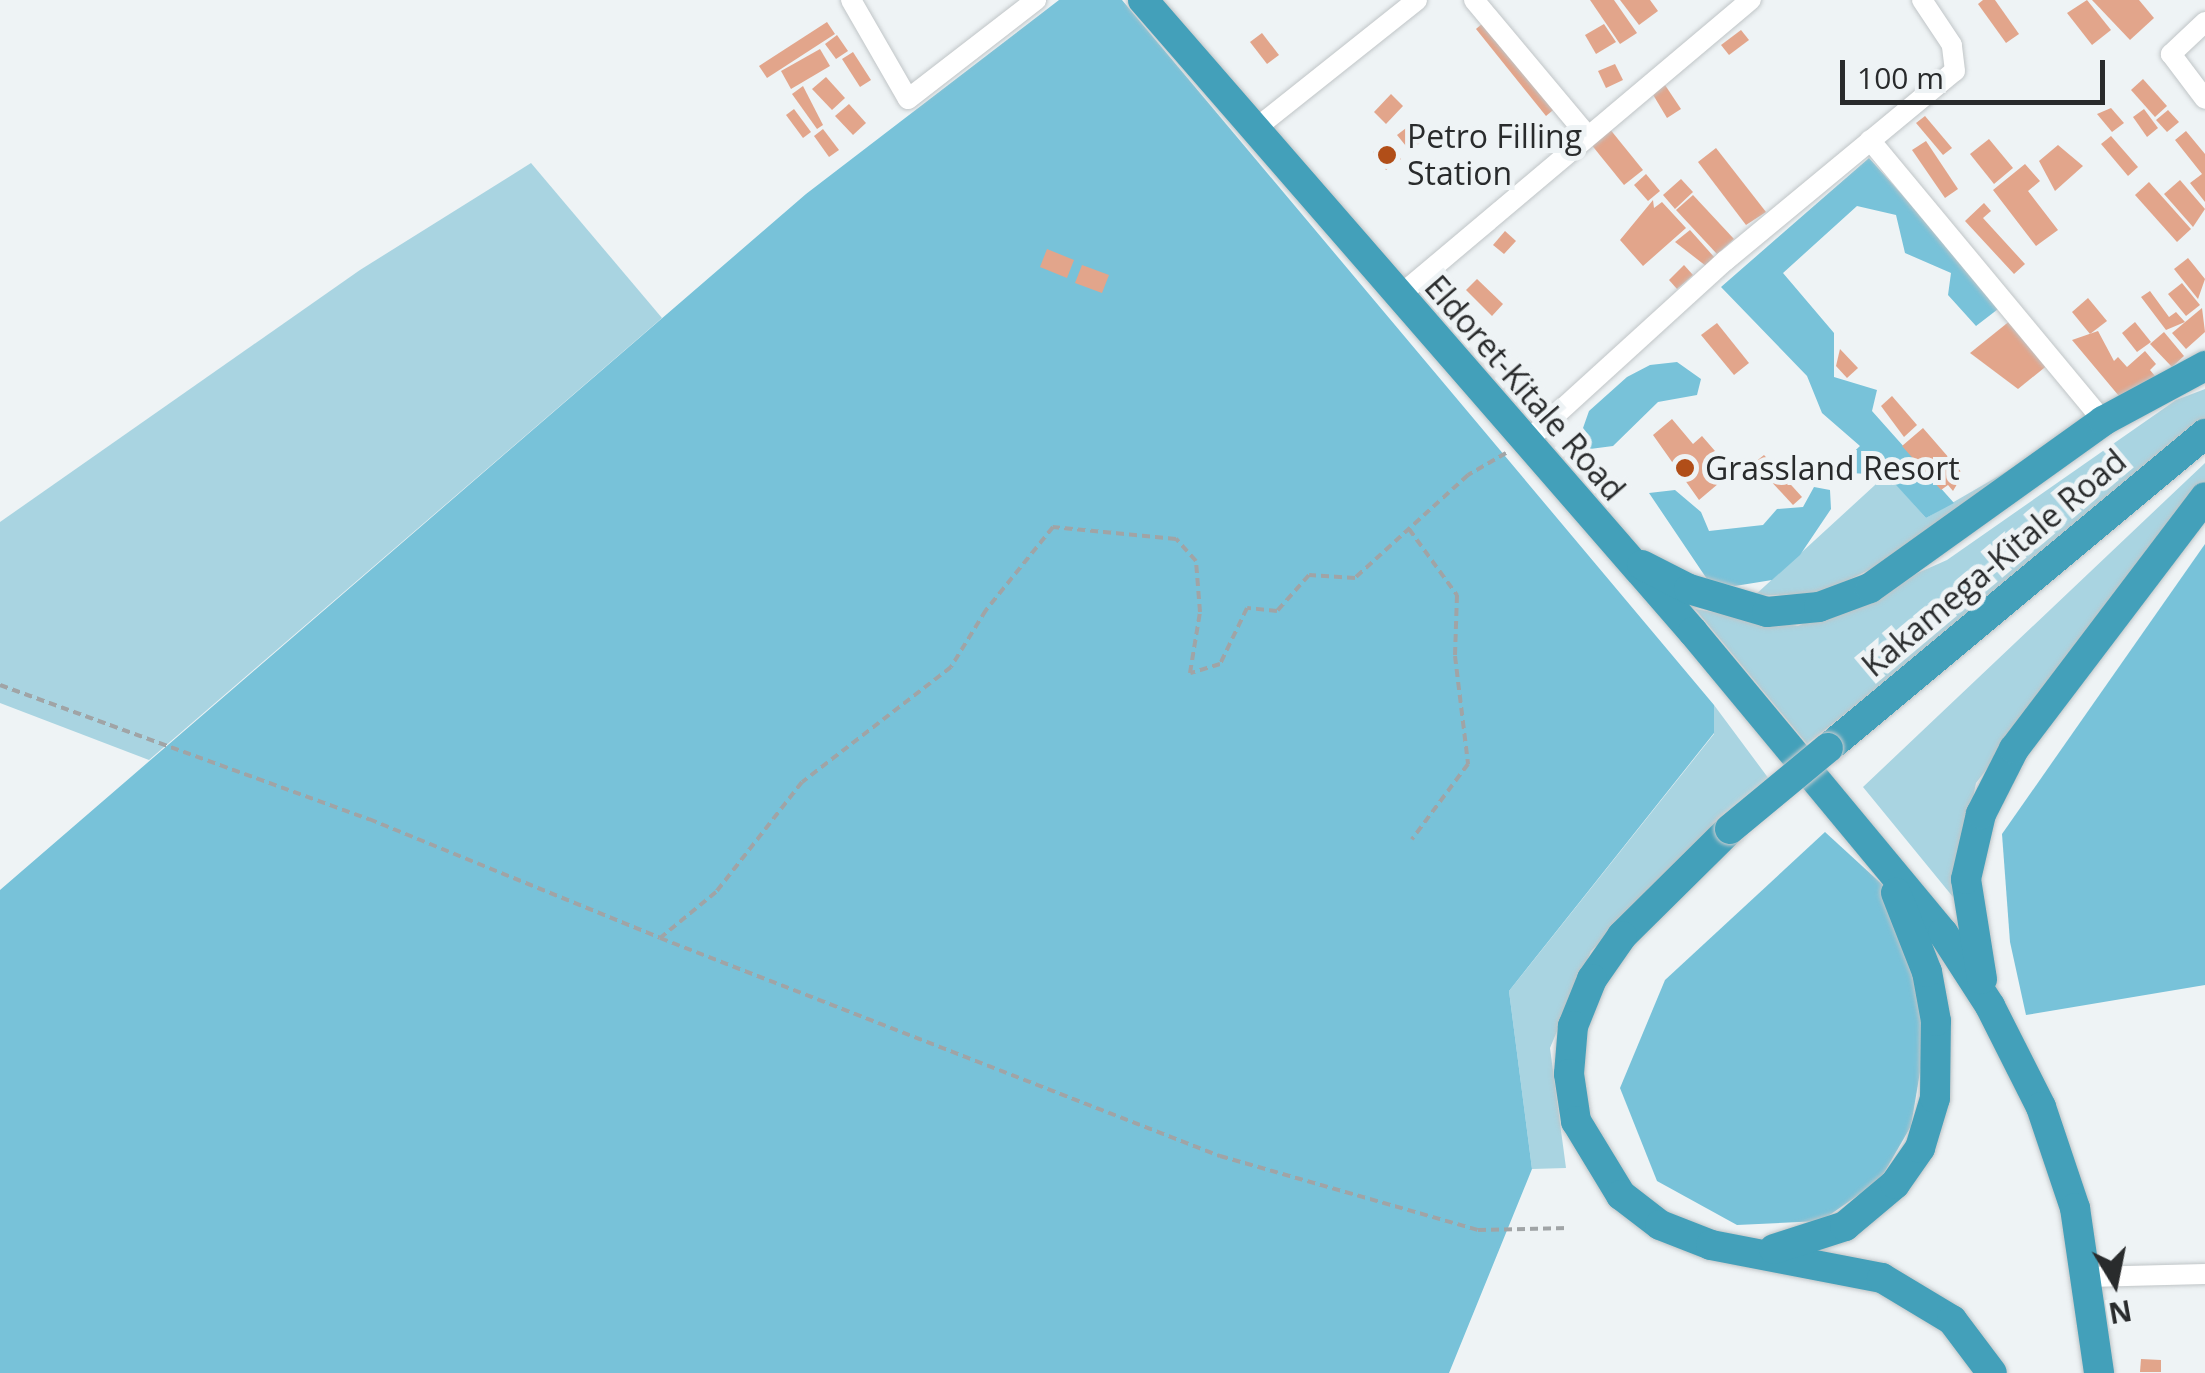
<!DOCTYPE html>
<style>
body{margin:0}
#map{position:relative;width:2205px;height:1373px;overflow:hidden;background:#eef3f5;font-family:"Open Sans",sans-serif}
div>[style]{position:absolute}
[style*='--x']{left:calc(var(--x)*1px);top:calc(var(--y)*1px);width:calc(var(--w)*1px);rotate:calc(var(--a)*1deg)}
.green>*{inset:0;background:#a9d4e1}
.forest>*{inset:0;background:#78c2d9}
.building>*{inset:0;background:#e2a58b}
.path>*{height:4px;margin-top:-2px;transform-origin:0;background:repeating-linear-gradient(90deg,#a0a4a6 0 8px,transparent 0 13px)}
.roads{filter:drop-shadow(0 0 2px #c0c5c7) drop-shadow(0 0 2px #c0c5c7)}
.minor>*{height:20px;margin:-10px;padding:0 10px;transform-origin:10px;border-radius:10px;background:#fff}
.highway>*{height:30px;margin:-15px;padding:0 15px;transform-origin:15px;border-radius:15px;background:#43a0ba}
.bridges{filter:drop-shadow(0 0 2px #d0d0d1) drop-shadow(0 0 2px #d0d0d1)}
.highway-bridge>*{height:30px;margin:-15px;padding:0 15px;transform-origin:15px;border-radius:15px;background:#43a0ba}
.dots>*{width:28px;height:28px;translate:-50% -50%;box-sizing:border-box;border:5px solid #eef3f5;border-radius:50%}
span{translate:-50% -50%;white-space:nowrap;text-align:center;line-height:1.15;-webkit-text-stroke:10px #eef3f5;paint-order:stroke}
.poi-label{font-size:32px;color:#292b2c}
.left{translate:0 -50%;text-align:left}
.street-label{font-size:32px;color:#292b2c}
.north{position:absolute;left:2065px;top:1233px;width:100px;height:100px;-webkit-text-stroke:8px #eef3f5;paint-order:stroke;rotate:170deg;font-size:28px;font-weight:700;line-height:40px;text-align:center;color:#292b2c}
.north::after{content:'';display:block;margin:auto;width:35px;height:45px;background:#292b2c;clip-path:polygon(50% 0,100% 100%,50% 72%,0 100%)}
.scale{position:absolute;left:1840px;top:60px;width:265px;height:45px;box-sizing:border-box;border:5px solid #292b2c;border-top:0;padding-left:12px;font-size:30px;line-height:35px;white-space:nowrap;color:#292b2c;-webkit-text-stroke:8px #eef3f5;paint-order:stroke}
</style>
<div id="map">
<div class="green">
<i style="clip-path:polygon(531px 163px,662px 318px,149px 760px,0 703px,0 522px,360px 270px)"></i>
<i style="clip-path:polygon(2205px 389px,2205px 428px,1807px 744px,1695px 609px,1798px 626px,1947px 560px,2176px 400px)"></i>
<i style="clip-path:polygon(2205px 463px,2205px 488px,1976px 783px,1953px 897px,1863px 787px)"></i>
<i style="clip-path:polygon(2016px 466px,1879px 565px,1822px 593px,1754px 596px,1887px 474px,1926px 518px)"></i>
<i style="clip-path:polygon(1714px 705px,1769px 779px,1591px 951px,1550px 1048px,1566px 1168px,1532px 1169px,1509px 991px,1714px 734px)"></i>
</div>
<div class="forest">
<i style="clip-path:polygon(1059px 0,1122px 0,1714px 705px,1714px 733px,1509px 991px,1532px 1169px,1449px 1373px,0 1373px,0 890px,806px 194px)"></i>
<i style="clip-path:polygon(1869px 158px,2002px 306px,1976px 326px,1948px 295px,1951px 273px,1905px 253px,1896px 215px,1857px 206px,1783px 273px,1834px 333px,1834px 377px,1877px 390px,1872px 411px,1954px 503px,1926px 518px,1887px 475px,1850px 473px,1844px 461px,1860px 446px,1822px 413px,1807px 376px,1721px 287px)"></i>
<i style="clip-path:polygon(1677px 362px,1701px 379px,1697px 395px,1658px 402px,1613px 446px,1590px 449px,1583px 428px,1589px 411px,1627px 377px,1650px 365px)"></i>
<i style="clip-path:polygon(1814px 487px,1830px 490px,1831px 509px,1800px 555px,1772px 580px,1735px 586px,1709px 582px,1649px 493px,1675px 490px,1701px 512px,1709px 531px,1763px 525px,1777px 509px,1803px 507px)"></i>
<i style="clip-path:polygon(2205px 544px,2205px 985px,2026px 1015px,2010px 942px,2002px 834px)"></i>
<i style="clip-path:polygon(1825px 832px,1885px 887px,1919px 984px,1924px 1048px,1911px 1126px,1880px 1180px,1821px 1221px,1737px 1225px,1657px 1181px,1620px 1088px,1665px 980px)"></i>
</div>
<div class="building">
<i style="clip-path:polygon(1590px 0,1614px 0,1637px 33px,1620px 44px)"></i>
<i style="clip-path:polygon(1620px 0,1650px 0,1658px 11px,1639px 25px)"></i>
<i style="clip-path:polygon(1983px 0,1995px 0,2019px 34px,2006px 43px,1978px 4px)"></i>
<i style="clip-path:polygon(2087px 0,2111px 30px,2092px 45px,2067px 13px)"></i>
<i style="clip-path:polygon(2092px 0,2139px 0,2154px 18px,2130px 40px)"></i>
<i style="clip-path:polygon(827px 22px,835px 34px,767px 78px,759px 66px)"></i>
<i style="clip-path:polygon(1484px 22px,1558px 106px,1546px 116px,1476px 29px)"></i>
<i style="clip-path:polygon(1604px 24px,1616px 42px,1596px 54px,1585px 35px)"></i>
<i style="clip-path:polygon(1741px 30px,1749px 40px,1729px 55px,1721px 45px)"></i>
<i style="clip-path:polygon(1262px 33px,1279px 55px,1267px 64px,1250px 42px)"></i>
<i style="clip-path:polygon(837px 35px,848px 51px,836px 59px,825px 44px)"></i>
<i style="clip-path:polygon(820px 49px,830px 66px,791px 89px,781px 71px)"></i>
<i style="clip-path:polygon(853px 52px,871px 80px,860px 87px,842px 59px)"></i>
<i style="clip-path:polygon(1615px 64px,1623px 80px,1606px 88px,1598px 71px)"></i>
<i style="clip-path:polygon(826px 77px,845px 98px,832px 110px,812px 89px)"></i>
<i style="clip-path:polygon(2143px 79px,2167px 106px,2155px 117px,2131px 90px)"></i>
<i style="clip-path:polygon(1665px 85px,1681px 109px,1667px 118px,1652px 93px)"></i>
<i style="clip-path:polygon(803px 86px,823px 125px,817px 129px,792px 94px)"></i>
<i style="clip-path:polygon(1391px 94px,1403px 106px,1386px 124px,1374px 112px)"></i>
<i style="clip-path:polygon(849px 104px,866px 123px,853px 135px,835px 116px)"></i>
<i style="clip-path:polygon(2111px 108px,2124px 123px,2112px 132px,2097px 114px)"></i>
<i style="clip-path:polygon(794px 109px,811px 132px,803px 138px,786px 115px)"></i>
<i style="clip-path:polygon(2144px 109px,2158px 128px,2147px 137px,2133px 117px)"></i>
<i style="clip-path:polygon(2168px 110px,2179px 122px,2167px 132px,2156px 120px)"></i>
<i style="clip-path:polygon(1925px 116px,1952px 148px,1943px 155px,1916px 123px)"></i>
<i style="clip-path:polygon(1410px 125px,1422px 141px,1410px 151px,1397px 135px)"></i>
<i style="clip-path:polygon(1609px 128px,1643px 170px,1624px 185px,1590px 143px)"></i>
<i style="clip-path:polygon(823px 129px,839px 150px,829px 157px,814px 136px)"></i>
<i style="clip-path:polygon(2186px 131px,2205px 154px,2205px 202px,2190px 183px,2202px 174px,2175px 140px)"></i>
<i style="clip-path:polygon(2111px 136px,2138px 167px,2128px 176px,2101px 144px)"></i>
<i style="clip-path:polygon(1989px 139px,2013px 168px,1994px 184px,1970px 154px)"></i>
<i style="clip-path:polygon(1388px 141px,1401px 159px,1386px 170px,1373px 152px)"></i>
<i style="clip-path:polygon(1926px 141px,1958px 189px,1945px 198px,1912px 150px)"></i>
<i style="clip-path:polygon(2058px 145px,2083px 166px,2055px 191px,2039px 161px)"></i>
<i style="clip-path:polygon(1716px 148px,1766px 212px,1746px 225px,1698px 162px)"></i>
<i style="clip-path:polygon(2025px 164px,2040px 181px,2028px 191px,2058px 230px,2036px 246px,1993px 190px)"></i>
<i style="clip-path:polygon(1646px 174px,1660px 191px,1648px 201px,1634px 185px)"></i>
<i style="clip-path:polygon(1681px 179px,1693px 192px,1675px 209px,1663px 195px)"></i>
<i style="clip-path:polygon(2180px 180px,2205px 209px,2193px 227px,2164px 194px)"></i>
<i style="clip-path:polygon(2149px 182px,2191px 229px,2177px 242px,2135px 195px)"></i>
<i style="clip-path:polygon(1693px 195px,1734px 239px,1717px 254px,1676px 210px)"></i>
<i style="clip-path:polygon(1653px 200px,1654px 208px,1662px 202px,1686px 228px,1643px 266px,1620px 240px)"></i>
<i style="clip-path:polygon(1984px 203px,1991px 211px,1983px 218px,2025px 264px,2014px 274px,1965px 221px)"></i>
<i style="clip-path:polygon(1690px 230px,1715px 258px,1706px 266px,1675px 242px)"></i>
<i style="clip-path:polygon(1505px 231px,1516px 241px,1504px 254px,1493px 245px)"></i>
<i style="clip-path:polygon(1047px 249px,1074px 260px,1067px 278px,1040px 267px)"></i>
<i style="clip-path:polygon(2188px 258px,2205px 279px,2198px 299px,2174px 269px)"></i>
<i style="clip-path:polygon(1082px 265px,1109px 275px,1102px 293px,1075px 283px)"></i>
<i style="clip-path:polygon(1684px 265px,1693px 275px,1677px 289px,1669px 280px)"></i>
<i style="clip-path:polygon(1477px 279px,1503px 304px,1492px 316px,1466px 290px)"></i>
<i style="clip-path:polygon(2182px 283px,2200px 305px,2186px 316px,2168px 294px)"></i>
<i style="clip-path:polygon(2150px 291px,2169px 317px,2176px 312px,2185px 322px,2166px 330px,2141px 297px)"></i>
<i style="clip-path:polygon(2088px 298px,2107px 321px,2090px 334px,2072px 312px)"></i>
<i style="clip-path:polygon(2202px 308px,2205px 332px,2186px 349px,2172px 333px)"></i>
<i style="clip-path:polygon(2011px 320px,2049px 364px,2018px 389px,1970px 353px)"></i>
<i style="clip-path:polygon(2135px 322px,2151px 342px,2137px 352px,2122px 333px)"></i>
<i style="clip-path:polygon(1717px 323px,1749px 363px,1734px 375px,1701px 335px)"></i>
<i style="clip-path:polygon(2098px 331px,2114px 361px,2118px 357px,2127px 367px,2145px 351px,2156px 364px,2150px 370px,2155px 376px,2124px 402px,2072px 340px)"></i>
<i style="clip-path:polygon(2164px 332px,2184px 356px,2172px 367px,2150px 344px)"></i>
<i style="clip-path:polygon(1840px 349px,1858px 368px,1847px 378px,1836px 366px)"></i>
<i style="clip-path:polygon(1892px 396px,1917px 425px,1904px 437px,1881px 406px)"></i>
<i style="clip-path:polygon(1672px 419px,1693px 444px,1702px 436px,1715px 451px,1707px 457px,1725px 478px,1699px 500px,1653px 435px)"></i>
<i style="clip-path:polygon(1923px 428px,1963px 474px,1953px 491px,1948px 485px,1941px 490px,1902px 446px)"></i>
<i style="clip-path:polygon(1764px 455px,1802px 497px,1793px 505px,1754px 463px)"></i>
<i style="clip-path:polygon(2141px 1359px,2161px 1360px,2161px 1372px,2140px 1372px)"></i>
</div>
<div class="path">
<i style="--x:1506;--y:453;--w:44;--a:149.9"></i>
<i style="--x:1468;--y:475;--w:153;--a:137.7"></i>
<i style="--x:1355;--y:578;--w:46;--a:-176.3"></i>
<i style="--x:1309;--y:575;--w:48;--a:131.6"></i>
<i style="--x:1277;--y:611;--w:30;--a:-174"></i>
<i style="--x:1247;--y:608;--w:62;--a:115.7"></i>
<i style="--x:1220;--y:664;--w:31;--a:163"></i>
<i style="--x:1190;--y:673;--w:62;--a:-80.7"></i>
<i style="--x:1200;--y:612;--w:51;--a:-94.5"></i>
<i style="--x:1196;--y:561;--w:30;--a:-132"></i>
<i style="--x:1176;--y:539;--w:124;--a:-174.4"></i>
<i style="--x:1053;--y:527;--w:107;--a:128.9"></i>
<i style="--x:986;--y:610;--w:67;--a:121.6"></i>
<i style="--x:951;--y:667;--w:188;--a:142.3"></i>
<i style="--x:802;--y:782;--w:140;--a:128"></i>
<i style="--x:716;--y:892;--w:72;--a:140.6"></i>
<i style="--x:660;--y:938;--w:601;--a:21.27"></i>
<i style="--x:1220;--y:1156;--w:268;--a:16"></i>
<i style="--x:1478;--y:1230;--w:91;--a:-1.3"></i>
<i style="--x:1409;--y:529;--w:82;--a:54"></i>
<i style="--x:1457;--y:595;--w:61;--a:91.9"></i>
<i style="--x:1455;--y:656;--w:109;--a:83.1"></i>
<i style="--x:1468;--y:764;--w:94;--a:126.7"></i>
<i style="--x:0;--y:685;--w:393;--a:20"></i>
<i style="--x:369;--y:819;--w:314;--a:22.2"></i>
</div>
<div class="roads">
<div class="minor">
<i style="--x:851;--y:0;--w:114;--a:60.1"></i>
<i style="--x:908;--y:99;--w:162;--a:-37.7"></i>
<i style="--x:1474;--y:0;--w:176;--a:50.1"></i>
<i style="--x:2205;--y:22;--w:47;--a:136.7"></i>
<i style="--x:2171;--y:54;--w:56;--a:52.9"></i>
<i style="--x:1255;--y:129;--w:207;--a:-38.5"></i>
<i style="--x:1870;--y:140;--w:365;--a:50.3"></i>
<i style="--x:1399;--y:296;--w:460;--a:-40.1"></i>
<i style="--x:1527;--y:441;--w:268;--a:-42.3"></i>
<i style="--x:1725;--y:261;--w:298;--a:-39.6"></i>
<i style="--x:1955;--y:71;--w:26;--a:-97"></i>
<i style="--x:1952;--y:45;--w:54;--a:-123.7"></i>
<i style="--x:2088;--y:1277;--w:117;--a:-1.5"></i>
</div>
<div class="highway">
<i style="--x:1143;--y:0;--w:838;--a:48.97"></i>
<i style="--x:1693;--y:632;--w:391;--a:50.3"></i>
<i style="--x:1943;--y:933;--w:87;--a:57.2"></i>
<i style="--x:1990;--y:1006;--w:113;--a:63.2"></i>
<i style="--x:2041;--y:1107;--w:107;--a:71.4"></i>
<i style="--x:2075;--y:1208;--w:167;--a:81.7"></i>
<i style="--x:1642;--y:565;--w:53;--a:27.1"></i>
<i style="--x:1689;--y:589;--w:81;--a:16.4"></i>
<i style="--x:1767;--y:612;--w:52;--a:-5.5"></i>
<i style="--x:1819;--y:607;--w:54;--a:-20.4"></i>
<i style="--x:1870;--y:588;--w:287;--a:-35.6"></i>
<i style="--x:2103;--y:421;--w:116;--a:-28.3"></i>
<i style="--x:1828;--y:748;--w:491;--a:-39.8"></i>
<i style="--x:1730;--y:829;--w:152;--a:135.3"></i>
<i style="--x:1622;--y:936;--w:52;--a:124.9"></i>
<i style="--x:1592;--y:979;--w:51;--a:112"></i>
<i style="--x:1573;--y:1026;--w:48;--a:94.8"></i>
<i style="--x:1569;--y:1074;--w:48;--a:81.5"></i>
<i style="--x:1576;--y:1121;--w:87;--a:58.7"></i>
<i style="--x:1621;--y:1195;--w:49;--a:37.6"></i>
<i style="--x:1660;--y:1225;--w:55;--a:21.4"></i>
<i style="--x:1711;--y:1245;--w:174;--a:10.9"></i>
<i style="--x:1882;--y:1278;--w:82;--a:31"></i>
<i style="--x:1952;--y:1320;--w:66;--a:53"></i>
<i style="--x:1982;--y:979;--w:101;--a:-99.1"></i>
<i style="--x:1966;--y:879;--w:67;--a:-77"></i>
<i style="--x:1981;--y:814;--w:73;--a:-63.1"></i>
<i style="--x:2014;--y:749;--w:316;--a:-52.8"></i>
<i style="--x:1774;--y:1249;--w:75;--a:-17.9"></i>
<i style="--x:1845;--y:1226;--w:65;--a:-40"></i>
<i style="--x:1895;--y:1184;--w:44;--a:-55.2"></i>
<i style="--x:1920;--y:1148;--w:52;--a:-73.3"></i>
<i style="--x:1935;--y:1098;--w:77;--a:-89.3"></i>
<i style="--x:1936;--y:1021;--w:50;--a:-100.4"></i>
<i style="--x:1927;--y:972;--w:85;--a:-111.4"></i>
</div>
</div>
<div class="bridges">
<div class="highway-bridge">
<i style="--x:1730;--y:829;--w:127;--a:-39.6"></i>
</div>
</div>
<div class="dots">
<i style="left:1387px;top:155px;background:#b14e18"></i>
<i style="left:1685px;top:468px;background:#b14e18"></i>
</div>
<div class="poi-label">
<span class="left" style="left:1407px;top:155px">Petro Filling<br>Station</span>
<span class="left" style="left:1705px;top:468px">Grassland Resort</span>
</div>
<div class="street-label">
<span style="left:1525px;top:388px;rotate:49deg">Eldoret-Kitale Road</span>
<span style="left:1994px;top:563px;rotate:-40deg">Kakamega-Kitale Road</span>
</div>
<div class="north">N</div>
<div class="scale">100 m</div>
</div>
